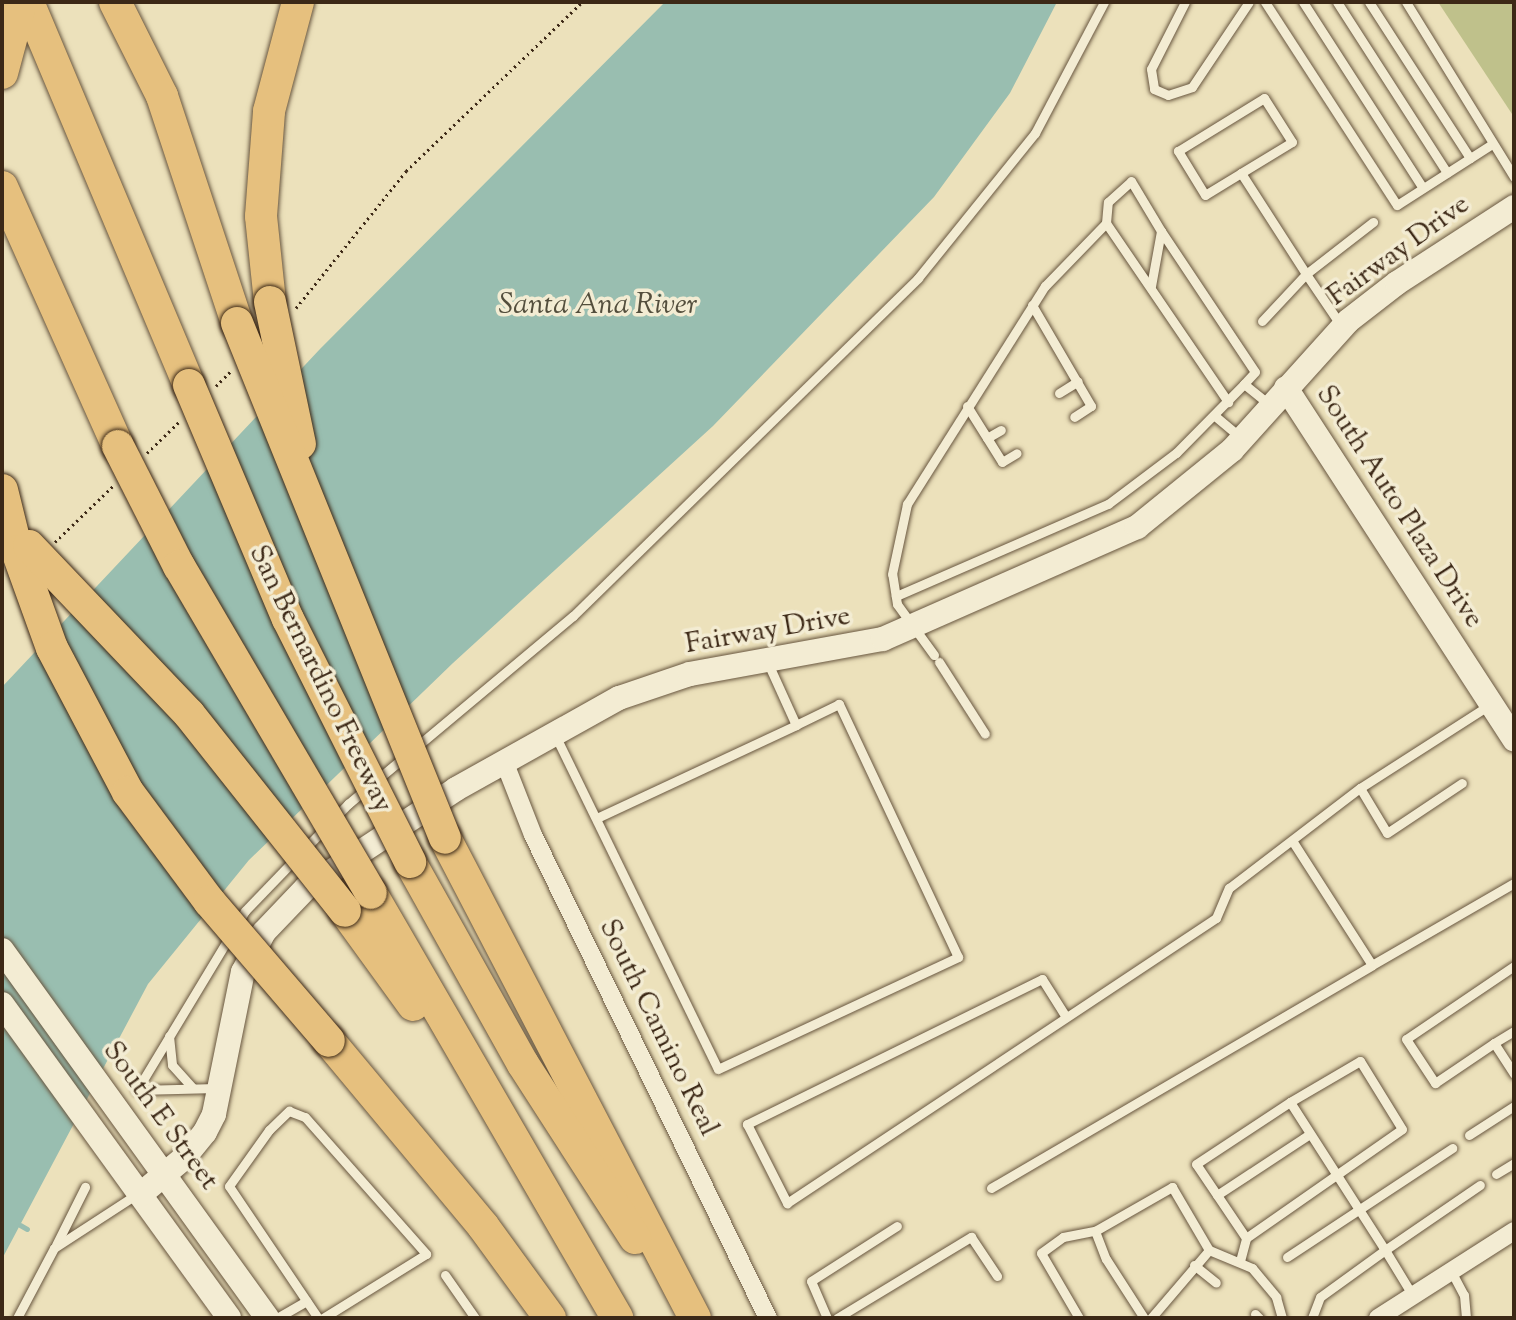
<!DOCTYPE html>
<style>
body{margin:0}
#map{position:relative;width:1516px;height:1320px;overflow:hidden;background:#ece1bb;font-family:"Sorts Mill Goudy",serif}
div>[style]{position:absolute}
[style*='--x']{left:calc(var(--x)*1px);top:calc(var(--y)*1px);width:calc(var(--w)*1px);rotate:calc(var(--a)*1deg)}
.green>*{inset:0;background:#bfc18b}
.water>*{inset:0;background:#99beb0}
.stream>*{height:5px;margin:-2.5px;padding:0 2.5px;transform-origin:2.5px;border-radius:2.5px;background:#99beb0}
.path>*{height:3px;margin-top:-1.5px;transform-origin:0;background:repeating-linear-gradient(90deg,#3c2816 0 2px,transparent 0 6px)}
.roads{filter:drop-shadow(0 0 2px #68563f) drop-shadow(0 0 2px #68563f)}
.lane>*{height:9px;margin:-4.5px;padding:0 4.5px;transform-origin:4.5px;border-radius:4.5px;background:#f3ecd3}
.street>*{height:18px;margin:-9px;padding:0 9px;transform-origin:9px;border-radius:9px;background:#f3ecd3}
.secondary>*{height:24px;margin:-12px;padding:0 12px;transform-origin:12px;border-radius:12px;background:#f3ecd3}
.highway>*{height:32px;margin:-16px;padding:0 16px;transform-origin:16px;border-radius:16px;background:#e6c07e}
.bridges{filter:drop-shadow(0 0 2px #3c2816) drop-shadow(0 0 2px #3c2816)}
.highway-bridge>*{height:32px;margin:-16px;padding:0 16px;transform-origin:16px;border-radius:16px;background:#e6c07e}
span{translate:-50% -50%;white-space:nowrap;text-align:center;line-height:1.15;-webkit-text-stroke:7px #f3ecd3;paint-order:stroke}
.street-label{font-size:28px;color:#3c2816}
.water-label{font-size:30px;color:#534e3c;font-style:italic}
.frame{position:absolute;inset:0;border:4px solid #3c2816;pointer-events:none}
</style>
<div id="map">
<div class="green">
<i style="clip-path:polygon(1438px 2px,1514px 2px,1514px 117px)"></i>
</div>
<div class="water">
<i style="clip-path:polygon(665px 2px,1057px 2px,1010px 93px,934px 197px,713px 426px,453px 663px,249px 860px,148px 984px,2px 1259px,2px 687px,320px 349px)"></i>
</div>
<div class="stream">
<i style="--x:20;--y:1225;--w:8;--a:30"></i>
</div>
<div class="path">
<i style="--x:296;--y:308;--w:176;--a:-51.2"></i>
<i style="--x:406;--y:171;--w:244;--a:-43.8"></i>
<i style="--x:216;--y:386;--w:21;--a:-45"></i>
<i style="--x:147;--y:453;--w:45;--a:-44.1"></i>
<i style="--x:55;--y:542;--w:81;--a:-44"></i>
</div>
<div class="roads">
<div class="lane">
<i style="--x:1185;--y:2;--w:75;--a:116.9"></i>
<i style="--x:1151;--y:69;--w:20;--a:81"></i>
<i style="--x:1154;--y:89;--w:15;--a:23"></i>
<i style="--x:1168;--y:95;--w:25;--a:-18"></i>
<i style="--x:1192;--y:87;--w:102;--a:-56.2"></i>
<i style="--x:1265;--y:2;--w:242;--a:57"></i>
<i style="--x:1397;--y:205;--w:113;--a:-32.7"></i>
<i style="--x:1303;--y:2;--w:221;--a:57.2"></i>
<i style="--x:1337;--y:2;--w:203;--a:57.2"></i>
<i style="--x:1369;--y:2;--w:186;--a:57.1"></i>
<i style="--x:1406;--y:2;--w:206;--a:58.3"></i>
<i style="--x:1241;--y:173;--w:42;--a:148.6"></i>
<i style="--x:1205;--y:195;--w:52;--a:-121.5"></i>
<i style="--x:1178;--y:151;--w:101;--a:-31.6"></i>
<i style="--x:1264;--y:98;--w:52;--a:57.5"></i>
<i style="--x:1292;--y:142;--w:60;--a:148.7"></i>
<i style="--x:1241;--y:173;--w:120;--a:57.2"></i>
<i style="--x:1306;--y:274;--w:85;--a:-37.8"></i>
<i style="--x:1106;--y:223;--w:21;--a:-85"></i>
<i style="--x:1108;--y:202;--w:31;--a:-42"></i>
<i style="--x:1131;--y:181;--w:58;--a:59"></i>
<i style="--x:1161;--y:231;--w:56;--a:100.3"></i>
<i style="--x:1161;--y:231;--w:169;--a:56.3"></i>
<i style="--x:1255;--y:372;--w:16;--a:133"></i>
<i style="--x:1032;--y:305;--w:117;--a:59.7"></i>
<i style="--x:1091;--y:406;--w:20;--a:147"></i>
<i style="--x:1262;--y:321;--w:64;--a:-46.9"></i>
<i style="--x:1306;--y:274;--w:60;--a:55.8"></i>
<i style="--x:1059;--y:393;--w:22;--a:-32"></i>
<i style="--x:967;--y:406;--w:66;--a:58"></i>
<i style="--x:1002;--y:462;--w:17;--a:-31"></i>
<i style="--x:1215;--y:416;--w:33;--a:40"></i>
<i style="--x:987;--y:438;--w:16;--a:-30"></i>
<i style="--x:896;--y:596;--w:231;--a:-23.5"></i>
<i style="--x:1108;--y:504;--w:85;--a:-36.9"></i>
<i style="--x:1176;--y:453;--w:97;--a:-45.4"></i>
<i style="--x:1244;--y:384;--w:35;--a:39"></i>
<i style="--x:934;--y:655;--w:63;--a:-126"></i>
<i style="--x:897;--y:604;--w:30;--a:-99"></i>
<i style="--x:892;--y:574;--w:72;--a:-77.9"></i>
<i style="--x:907;--y:504;--w:258;--a:-57.7"></i>
<i style="--x:1045;--y:286;--w:88;--a:-45.9"></i>
<i style="--x:1106;--y:223;--w:217;--a:55.7"></i>
<i style="--x:939;--y:662;--w:85;--a:57.4"></i>
<i style="--x:556;--y:737;--w:369;--a:64"></i>
<i style="--x:718;--y:1069;--w:265;--a:-25"></i>
<i style="--x:958;--y:957;--w:280;--a:-115.2"></i>
<i style="--x:839;--y:704;--w:48;--a:154"></i>
<i style="--x:796;--y:725;--w:70;--a:-114.4"></i>
<i style="--x:1360;--y:788;--w:52;--a:59"></i>
<i style="--x:1387;--y:833;--w:90;--a:-33.7"></i>
<i style="--x:599;--y:817;--w:217;--a:-25"></i>
<i style="--x:1293;--y:842;--w:146;--a:57.3"></i>
<i style="--x:1372;--y:965;--w:164;--a:-30"></i>
<i style="--x:1514;--y:966;--w:130;--a:145.9"></i>
<i style="--x:1406;--y:1039;--w:53;--a:56.6"></i>
<i style="--x:1435;--y:1083;--w:71;--a:-34.1"></i>
<i style="--x:1494;--y:1043;--w:37;--a:57"></i>
<i style="--x:1066;--y:1017;--w:45;--a:-122.3"></i>
<i style="--x:1042;--y:979;--w:329;--a:153.8"></i>
<i style="--x:747;--y:1124;--w:89;--a:63.1"></i>
<i style="--x:787;--y:1203;--w:515;--a:-33.6"></i>
<i style="--x:1216;--y:918;--w:33;--a:-67"></i>
<i style="--x:1229;--y:888;--w:165;--a:-37.4"></i>
<i style="--x:1360;--y:788;--w:156;--a:-32.7"></i>
<i style="--x:169;--y:1036;--w:29;--a:84"></i>
<i style="--x:172;--y:1065;--w:31;--a:48"></i>
<i style="--x:1494;--y:1043;--w:23;--a:-31"></i>
<i style="--x:217;--y:1088;--w:80;--a:178.6"></i>
<i style="--x:137;--y:1090;--w:209;--a:-58.9"></i>
<i style="--x:245;--y:911;--w:149;--a:-46.1"></i>
<i style="--x:348;--y:804;--w:293;--a:-39.9"></i>
<i style="--x:573;--y:616;--w:483;--a:-44.4"></i>
<i style="--x:918;--y:278;--w:186;--a:-51.1"></i>
<i style="--x:1035;--y:133;--w:148;--a:-62.2"></i>
<i style="--x:1469;--y:1135;--w:54;--a:-32.8"></i>
<i style="--x:1496;--y:1174;--w:21;--a:-31"></i>
<i style="--x:991;--y:1188;--w:441;--a:-30.3"></i>
<i style="--x:1217;--y:1195;--w:111;--a:-33.3"></i>
<i style="--x:1095;--y:1231;--w:30;--a:69"></i>
<i style="--x:1106;--y:1259;--w:70;--a:57.2"></i>
<i style="--x:1246;--y:1238;--w:190;--a:-34.9"></i>
<i style="--x:1402;--y:1129;--w:80;--a:-121.7"></i>
<i style="--x:1360;--y:1061;--w:81;--a:149.6"></i>
<i style="--x:56;--y:1245;--w:65;--a:-63.4"></i>
<i style="--x:1287;--y:1257;--w:198;--a:-33.4"></i>
<i style="--x:1240;--y:1261;--w:24;--a:-75"></i>
<i style="--x:1246;--y:1238;--w:89;--a:-124"></i>
<i style="--x:1196;--y:1164;--w:113;--a:-33.4"></i>
<i style="--x:1290;--y:1102;--w:176;--a:57.3"></i>
<i style="--x:1385;--y:1250;--w:80;--a:144.1"></i>
<i style="--x:1320;--y:1297;--w:22;--a:111"></i>
<i style="--x:1194;--y:1265;--w:28;--a:39"></i>
<i style="--x:1451;--y:1271;--w:27;--a:62"></i>
<i style="--x:1464;--y:1295;--w:23;--a:85"></i>
<i style="--x:445;--y:1275;--w:52;--a:55.1"></i>
<i style="--x:1413;--y:1296;--w:54;--a:-121.3"></i>
<i style="--x:1385;--y:1250;--w:115;--a:-34.4"></i>
<i style="--x:1255;--y:1314;--w:6;--a:45"></i>
<i style="--x:17;--y:1318;--w:79;--a:-62.1"></i>
<i style="--x:54;--y:1248;--w:99;--a:-33"></i>
<i style="--x:277;--y:1318;--w:34;--a:-30"></i>
<i style="--x:318;--y:1318;--w:159;--a:-124"></i>
<i style="--x:229;--y:1186;--w:69;--a:-54.5"></i>
<i style="--x:269;--y:1130;--w:28;--a:-44"></i>
<i style="--x:289;--y:1111;--w:17;--a:21"></i>
<i style="--x:305;--y:1117;--w:183;--a:48.5"></i>
<i style="--x:426;--y:1254;--w:121;--a:148.1"></i>
<i style="--x:827;--y:1318;--w:40;--a:-113.4"></i>
<i style="--x:811;--y:1281;--w:102;--a:-32.6"></i>
<i style="--x:837;--y:1318;--w:157;--a:-31.2"></i>
<i style="--x:971;--y:1237;--w:47;--a:56.3"></i>
<i style="--x:1079;--y:1318;--w:75;--a:-120.3"></i>
<i style="--x:1041;--y:1253;--w:27;--a:-36"></i>
<i style="--x:1063;--y:1237;--w:33;--a:-11"></i>
<i style="--x:1095;--y:1231;--w:89;--a:-29.7"></i>
<i style="--x:1172;--y:1187;--w:73;--a:59.6"></i>
<i style="--x:1209;--y:1250;--w:47;--a:22.7"></i>
<i style="--x:1252;--y:1268;--w:38;--a:50"></i>
<i style="--x:1276;--y:1297;--w:22;--a:74"></i>
<i style="--x:1151;--y:1318;--w:89;--a:-49.5"></i>
</div>
<div class="street">
<i style="--x:504;--y:761;--w:79;--a:68.6"></i>
<i style="--x:533;--y:835;--w:537;--a:64.06"></i>
<i style="--x:1378;--y:1318;--w:161;--a:-32.6"></i>
</div>
<div class="secondary">
<i style="--x:1286;--y:388;--w:419;--a:57"></i>
<i style="--x:2;--y:950;--w:453;--a:54.2"></i>
<i style="--x:2;--y:1004;--w:387;--a:54.1"></i>
<i style="--x:141;--y:1194;--w:56;--a:-39.9"></i>
<i style="--x:184;--y:1158;--w:33;--a:-51"></i>
<i style="--x:205;--y:1132;--w:20;--a:-63"></i>
<i style="--x:214;--y:1114;--w:145;--a:-78.5"></i>
<i style="--x:243;--y:972;--w:45;--a:-62.3"></i>
<i style="--x:264;--y:932;--w:61;--a:-46.3"></i>
<i style="--x:306;--y:888;--w:180;--a:-33.4"></i>
<i style="--x:456;--y:789;--w:187;--a:-29.2"></i>
<i style="--x:619;--y:698;--w:75;--a:-18.7"></i>
<i style="--x:690;--y:674;--w:196;--a:-10.3"></i>
<i style="--x:883;--y:639;--w:278;--a:-23.8"></i>
<i style="--x:1137;--y:527;--w:122;--a:-39"></i>
<i style="--x:1232;--y:450;--w:173;--a:-48"></i>
<i style="--x:1348;--y:321;--w:62;--a:-37.8"></i>
<i style="--x:1397;--y:283;--w:140;--a:-33"></i>
</div>
<div class="highway">
<i style="--x:28;--y:2;--w:415;--a:67.2"></i>
<i style="--x:115;--y:2;--w:105;--a:63.4"></i>
<i style="--x:162;--y:96;--w:239;--a:71.7"></i>
<i style="--x:2;--y:73;--w:73;--a:-75"></i>
<i style="--x:2;--y:187;--w:284;--a:65.9"></i>
<i style="--x:270;--y:302;--w:86;--a:-96"></i>
<i style="--x:261;--y:216;--w:105;--a:-85.6"></i>
<i style="--x:269;--y:111;--w:113;--a:-75.1"></i>
<i style="--x:445;--y:838;--w:541;--a:62.49"></i>
<i style="--x:410;--y:862;--w:231;--a:60.8"></i>
<i style="--x:523;--y:1064;--w:207;--a:57.2"></i>
<i style="--x:371;--y:893;--w:491;--a:59.9"></i>
<i style="--x:345;--y:911;--w:116;--a:54.1"></i>
<i style="--x:329;--y:1041;--w:241;--a:50.2"></i>
<i style="--x:483;--y:1226;--w:114;--a:53.9"></i>
</div>
</div>
<div class="bridges">
<div class="highway-bridge">
<i style="--x:270;--y:302;--w:145;--a:78.1"></i>
<i style="--x:237;--y:323;--w:555;--a:68.01"></i>
<i style="--x:189;--y:385;--w:254;--a:67.1"></i>
<i style="--x:288;--y:619;--w:272;--a:63.3"></i>
<i style="--x:118;--y:446;--w:135;--a:63.1"></i>
<i style="--x:179;--y:566;--w:379;--a:59.6"></i>
<i style="--x:2;--y:490;--w:63;--a:76.2"></i>
<i style="--x:17;--y:551;--w:103;--a:70.2"></i>
<i style="--x:52;--y:648;--w:163;--a:62.2"></i>
<i style="--x:128;--y:792;--w:136;--a:53.4"></i>
<i style="--x:209;--y:901;--w:184;--a:49.4"></i>
<i style="--x:29;--y:546;--w:232;--a:46.4"></i>
<i style="--x:189;--y:714;--w:251;--a:51.6"></i>
</div>
</div>
<div class="street-label">
<span style="left:1399px;top:251px;rotate:-36deg">Fairway Drive</span>
<span style="left:1399px;top:507px;rotate:57deg">South Auto Plaza Drive</span>
<span style="left:768px;top:631px;rotate:-10deg">Fairway Drive</span>
<span style="left:320px;top:679px;rotate:64deg">San Bernardino Freeway</span>
<span style="left:658px;top:1028px;rotate:64deg">South Camino Real</span>
<span style="left:160px;top:1116px;rotate:54deg">South E Street</span>
</div>
<div class="water-label">
<span style="left:598px;top:306px">Santa Ana River</span>
</div>
<div class="frame"></div>
</div>
